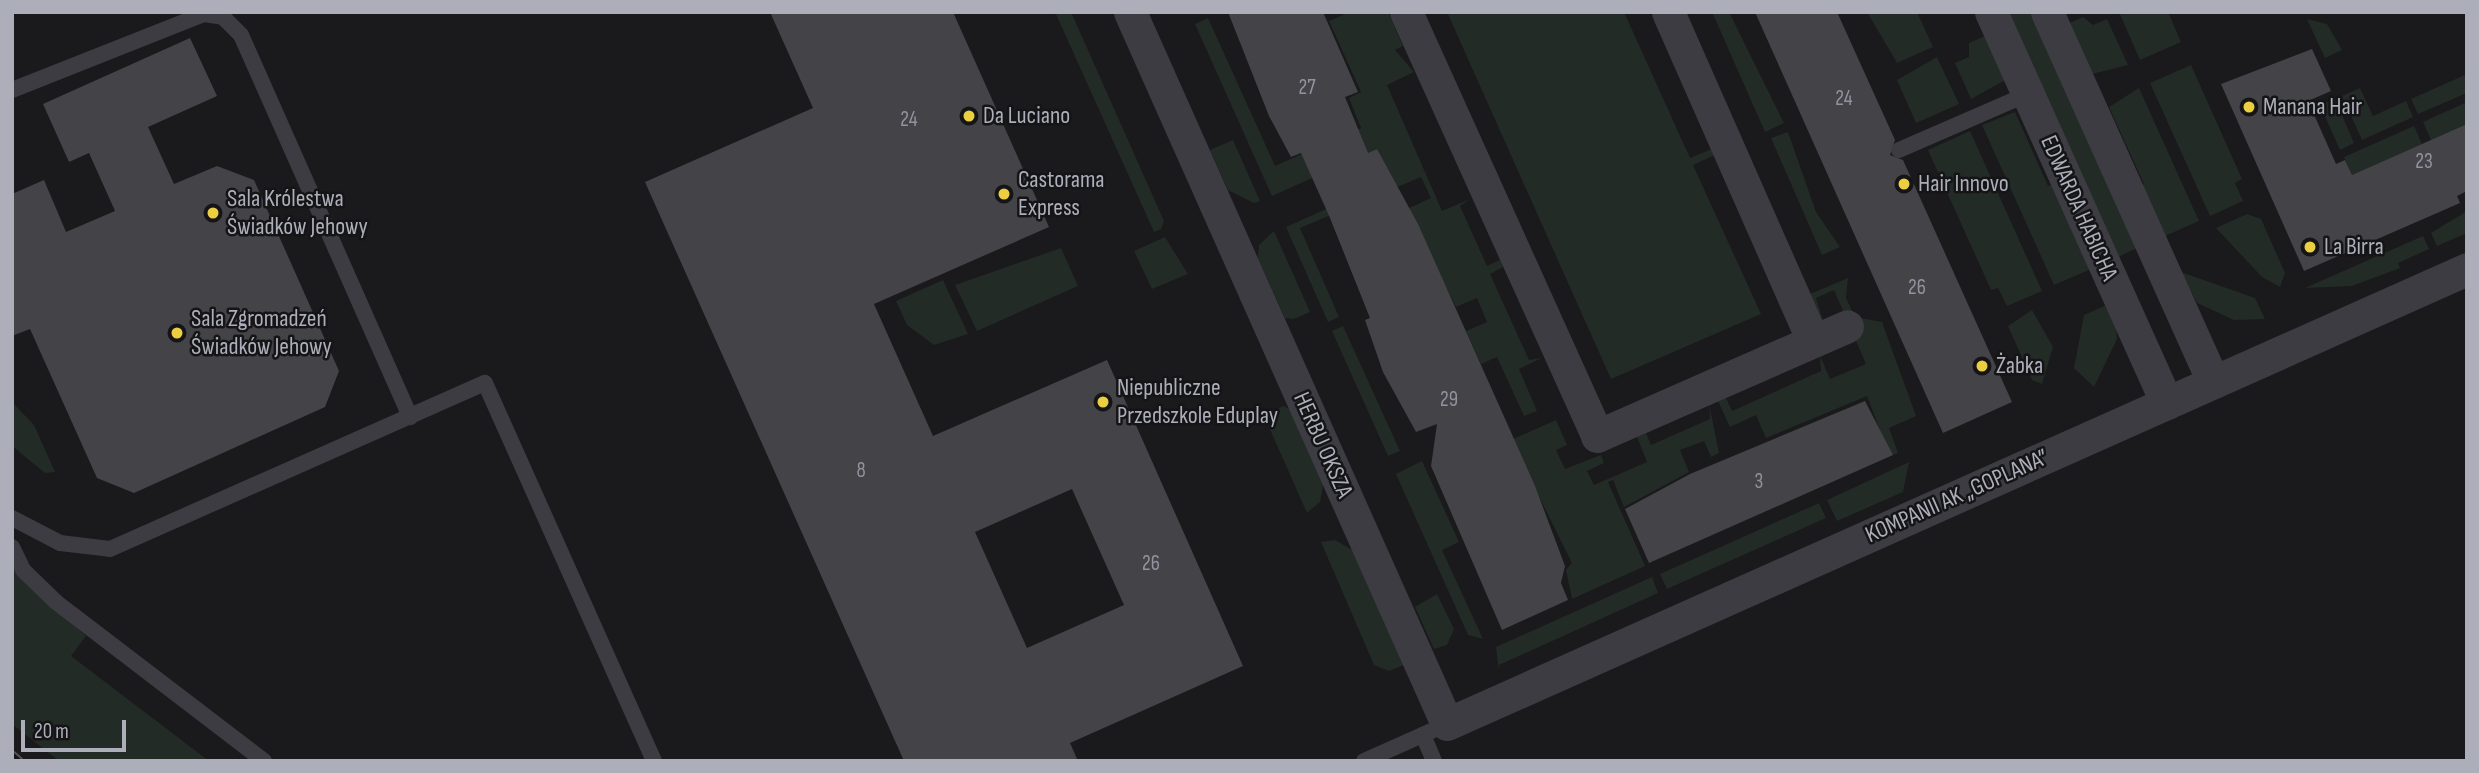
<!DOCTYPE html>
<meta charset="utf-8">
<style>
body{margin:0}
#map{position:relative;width:2479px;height:773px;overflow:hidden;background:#1a191b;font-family:"Sofia Sans Condensed",sans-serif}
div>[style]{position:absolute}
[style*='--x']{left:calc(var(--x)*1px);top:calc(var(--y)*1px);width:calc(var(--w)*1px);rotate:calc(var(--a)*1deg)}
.green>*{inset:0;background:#232b26}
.building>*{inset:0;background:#444348}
.lane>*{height:16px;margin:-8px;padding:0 8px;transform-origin:8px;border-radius:8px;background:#3c3c42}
.street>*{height:33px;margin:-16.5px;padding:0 16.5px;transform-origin:16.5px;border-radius:16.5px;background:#3c3c42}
.rail>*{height:8px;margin-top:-4px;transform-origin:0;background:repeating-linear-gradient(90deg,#151416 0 16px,#525259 0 32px);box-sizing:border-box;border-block:2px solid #525259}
.dots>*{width:19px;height:19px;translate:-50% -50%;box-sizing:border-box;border:4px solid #151416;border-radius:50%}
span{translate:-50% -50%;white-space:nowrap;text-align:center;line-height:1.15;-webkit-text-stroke:5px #151416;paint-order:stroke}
.number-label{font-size:21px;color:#92939e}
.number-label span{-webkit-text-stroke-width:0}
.poi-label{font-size:24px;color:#acaeba}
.left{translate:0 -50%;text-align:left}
.street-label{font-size:24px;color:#acaeba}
.frame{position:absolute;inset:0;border:14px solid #acaeba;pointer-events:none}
.scale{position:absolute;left:21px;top:720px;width:105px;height:32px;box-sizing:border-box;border:4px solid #acaeba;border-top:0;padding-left:9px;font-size:21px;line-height:24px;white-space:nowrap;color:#acaeba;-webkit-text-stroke:5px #151416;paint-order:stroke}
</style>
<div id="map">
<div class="green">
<i style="clip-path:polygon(1055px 12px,1071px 12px,1164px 221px,1161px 229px,1154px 232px)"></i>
<i style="clip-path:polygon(1350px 12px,1388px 12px,1403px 46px,1395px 50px,1414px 72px,1387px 85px,1442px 211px,1470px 199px,1460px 206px,1487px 266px,1500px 260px,1503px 267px,1490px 274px,1529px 360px,1542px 358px,1519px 369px,1537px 411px,1524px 416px,1497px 357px,1481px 364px,1466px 331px,1487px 322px,1477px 298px,1456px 307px,1407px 209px,1431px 198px,1421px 177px,1300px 228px,1339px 317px,1328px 322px,1286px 227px,1391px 180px,1377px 149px,1272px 196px,1195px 24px,1208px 18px,1275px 166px,1361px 128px,1349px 98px,1361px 92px,1329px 21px)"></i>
<i style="clip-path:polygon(1447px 12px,1624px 12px,1690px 158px,1714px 148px,1717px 154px,1693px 165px,1761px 314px,1611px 379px)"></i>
<i style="clip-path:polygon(1712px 12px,1729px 12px,1784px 123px,1765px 132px)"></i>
<i style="clip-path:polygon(1867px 12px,1917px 12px,1933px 47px,1897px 63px)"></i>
<i style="clip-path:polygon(2006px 12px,2032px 12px,2137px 248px,2116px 258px)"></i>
<i style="clip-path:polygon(2119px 12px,2168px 12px,2181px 42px,2140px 60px)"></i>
<i style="clip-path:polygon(2083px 17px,2093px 25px,2107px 19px,2128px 65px,2088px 75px,2065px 25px)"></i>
<i style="clip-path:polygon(2307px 19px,2327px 24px,2342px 50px,2325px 58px)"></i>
<i style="clip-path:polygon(1987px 35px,2007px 79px,1971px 99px,1955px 63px,1969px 57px,1969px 43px)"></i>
<i style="clip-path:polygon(1937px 57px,1959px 104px,1916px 123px,1897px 80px)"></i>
<i style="clip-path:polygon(2191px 65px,2242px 179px,2235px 183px,2243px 201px,2210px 216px,2150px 83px)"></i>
<i style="clip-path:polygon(2467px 74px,2467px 93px,2418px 114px,2411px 99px)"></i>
<i style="clip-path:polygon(2139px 88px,2199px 221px,2156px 240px,2138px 187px,2144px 184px,2109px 107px)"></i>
<i style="clip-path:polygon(2360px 88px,2373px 116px,2406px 101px,2413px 117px,2362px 140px,2342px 96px)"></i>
<i style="clip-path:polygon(2335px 99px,2354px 143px,2340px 150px,2320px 105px)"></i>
<i style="clip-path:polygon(2467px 102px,2467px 124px,2431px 140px,2423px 122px)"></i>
<i style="clip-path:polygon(2015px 112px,2048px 186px,2054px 184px,2098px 266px,2054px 285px,1982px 125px)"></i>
<i style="clip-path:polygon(2414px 126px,2422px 144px,2352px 175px,2344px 157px)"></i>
<i style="clip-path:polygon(1970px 131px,2042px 291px,2007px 306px,1998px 288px,1991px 290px,1928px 150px)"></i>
<i style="clip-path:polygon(1788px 132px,1816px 212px,1840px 247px,1822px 255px,1771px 138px)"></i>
<i style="clip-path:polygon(1233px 140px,1260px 201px,1254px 203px,1228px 190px,1210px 150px)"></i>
<i style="clip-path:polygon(2467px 211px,2467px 233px,2437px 246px,2431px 233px)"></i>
<i style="clip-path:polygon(2247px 214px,2261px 219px,2285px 273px,2280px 287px,2262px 277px,2216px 228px)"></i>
<i style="clip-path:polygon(1274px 231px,1310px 312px,1294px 319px,1285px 318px,1258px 258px,1259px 245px)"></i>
<i style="clip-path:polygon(2423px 236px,2429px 249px,2398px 263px,2400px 268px,2352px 286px,2305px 288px)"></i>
<i style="clip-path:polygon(1165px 237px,1188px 274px,1152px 289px,1134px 251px)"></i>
<i style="clip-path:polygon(1061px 248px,1078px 286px,977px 331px,955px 285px)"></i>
<i style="clip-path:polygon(2181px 272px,2255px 298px,2265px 319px,2234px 320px,2197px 303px)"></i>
<i style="clip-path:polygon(1848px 278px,1846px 298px,1855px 317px,1882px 322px,1916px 416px,1889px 428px,1898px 453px,1890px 456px,1867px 396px,1766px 438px,1756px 415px,1730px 427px,1718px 401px,1726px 398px,1732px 411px,1821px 371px,1820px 356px,1830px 379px,1866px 364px,1834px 290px,1816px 298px,1824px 324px,1810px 294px)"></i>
<i style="clip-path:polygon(943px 280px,968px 334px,934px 345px,907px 325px,896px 301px)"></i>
<i style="clip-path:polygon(2114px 302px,2117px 339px,2094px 387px,2074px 368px,2084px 315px)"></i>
<i style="clip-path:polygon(2032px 310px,2053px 347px,2042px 384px,2032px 380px,2008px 326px)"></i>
<i style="clip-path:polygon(1343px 326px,1400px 451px,1388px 456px,1332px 331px)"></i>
<i style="clip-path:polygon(12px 402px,34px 425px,55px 472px,45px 473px,12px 446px)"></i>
<i style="clip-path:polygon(1709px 404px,1719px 453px,1711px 457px,1704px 441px,1680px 450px,1689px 472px,1624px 507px,1613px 480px,1608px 482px,1645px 566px,1572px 599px,1566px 570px,1572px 563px,1511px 440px,1556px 420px,1567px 445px,1556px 450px,1565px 469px,1601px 455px,1604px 463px,1587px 471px,1594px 485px,1647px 462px,1637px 437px,1646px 433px,1651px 445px,1710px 419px)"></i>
<i style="clip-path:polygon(1283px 406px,1290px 409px,1323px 485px,1320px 502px,1307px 513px,1264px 416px)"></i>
<i style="clip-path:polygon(1422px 461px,1459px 542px,1442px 550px,1483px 639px,1468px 635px,1396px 474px)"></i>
<i style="clip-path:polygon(1909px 462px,1903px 492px,1837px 521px,1827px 500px)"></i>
<i style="clip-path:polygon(1819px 503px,1826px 518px,1667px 589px,1660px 574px)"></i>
<i style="clip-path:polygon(1335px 540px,1354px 551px,1404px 665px,1389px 671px,1374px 665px,1321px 542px)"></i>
<i style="clip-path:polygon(12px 568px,86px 636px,71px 656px,209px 761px,59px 761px,12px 724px)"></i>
<i style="clip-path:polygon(1652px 577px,1658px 593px,1499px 665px,1499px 672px,1496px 647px)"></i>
<i style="clip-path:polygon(1437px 594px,1454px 629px,1447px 645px,1434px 649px,1415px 607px)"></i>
</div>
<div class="building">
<i style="clip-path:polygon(evenodd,770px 12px,953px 12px,1049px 227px,874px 304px,933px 436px,1107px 360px,1243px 666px,1070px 743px,1078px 761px,904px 761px,645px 182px,813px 108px,770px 12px,1072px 489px,1124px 605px,1027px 648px,975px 532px,1072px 489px)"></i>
<i style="clip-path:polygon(1228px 12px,1323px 12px,1358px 92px,1345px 97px,1368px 153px,1377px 149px,1418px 224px,1535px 486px,1565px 566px,1561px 583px,1568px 600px,1502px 630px,1431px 466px,1437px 424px,1416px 432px,1383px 372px,1365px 320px,1370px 318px,1330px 218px,1301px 153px,1291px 157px,1269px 116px)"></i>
<i style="clip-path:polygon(1755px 12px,1837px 12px,1895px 140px,1890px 155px,1903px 160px,2012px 402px,1943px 433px)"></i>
<i style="clip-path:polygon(190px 38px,217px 96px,148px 127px,174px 184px,217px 166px,254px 180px,339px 371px,325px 407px,134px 493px,97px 478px,30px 329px,12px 336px,12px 194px,44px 180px,66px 232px,115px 211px,89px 153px,69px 162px,43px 104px)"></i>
<i style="clip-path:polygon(2312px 49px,2331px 91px,2308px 101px,2336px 164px,2345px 160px,2352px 175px,2467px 124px,2467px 191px,2457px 196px,2460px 203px,2304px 271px,2221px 84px)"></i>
<i style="clip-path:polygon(1865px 401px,1893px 455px,1649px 563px,1625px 509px,1690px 474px)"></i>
</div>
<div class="lane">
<i style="--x:12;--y:90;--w:206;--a:-21.6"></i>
<i style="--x:204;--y:14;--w:19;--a:9"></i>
<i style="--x:223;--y:17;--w:25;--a:45"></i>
<i style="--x:241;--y:35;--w:418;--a:66.1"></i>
<i style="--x:1899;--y:150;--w:141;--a:-23.5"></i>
<i style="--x:12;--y:518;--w:54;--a:27.5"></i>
<i style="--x:60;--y:543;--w:50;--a:6.8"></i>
<i style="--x:110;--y:549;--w:410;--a:-23.9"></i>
<i style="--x:485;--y:383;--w:414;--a:65.9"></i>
<i style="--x:12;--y:547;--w:25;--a:64"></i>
<i style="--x:23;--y:570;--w:46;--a:44.1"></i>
<i style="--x:56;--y:602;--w:262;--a:37.4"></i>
<i style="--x:1423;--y:735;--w:28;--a:67"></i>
<i style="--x:1364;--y:761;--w:91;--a:-24"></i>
</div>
<div class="street">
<i style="--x:1130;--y:12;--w:779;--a:66"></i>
<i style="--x:1447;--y:724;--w:1117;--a:-24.04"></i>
<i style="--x:1406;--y:12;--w:465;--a:65.7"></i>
<i style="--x:1597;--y:436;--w:273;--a:-23.7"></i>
<i style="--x:1668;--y:12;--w:359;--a:66.2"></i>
<i style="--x:1991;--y:12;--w:429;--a:65.8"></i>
<i style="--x:2047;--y:12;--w:406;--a:65.8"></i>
</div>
<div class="rail">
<i style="--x:12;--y:754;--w:11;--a:41"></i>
</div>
<div class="dots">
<i style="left:2249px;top:107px;background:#ebcf41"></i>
<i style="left:969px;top:116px;background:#ebcf41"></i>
<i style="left:1904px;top:184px;background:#ebcf41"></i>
<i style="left:1004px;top:194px;background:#ebcf41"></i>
<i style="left:213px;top:213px;background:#ebcf41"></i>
<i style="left:2310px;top:247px;background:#ebcf41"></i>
<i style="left:177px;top:333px;background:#ebcf41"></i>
<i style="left:1982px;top:366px;background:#ebcf41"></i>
<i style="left:1103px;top:402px;background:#ebcf41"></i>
</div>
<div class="number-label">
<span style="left:1307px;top:88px">27</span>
<span style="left:1844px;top:99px">24</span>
<span style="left:909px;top:120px">24</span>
<span style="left:2424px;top:162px">23</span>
<span style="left:1917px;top:288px">26</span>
<span style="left:1449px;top:400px">29</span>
<span style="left:861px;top:471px">8</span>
<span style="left:1759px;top:482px">3</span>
<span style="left:1151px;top:564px">26</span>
</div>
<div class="poi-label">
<span class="left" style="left:2263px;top:107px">Manana Hair</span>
<span class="left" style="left:983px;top:116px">Da Luciano</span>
<span class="left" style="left:1018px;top:194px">Castorama<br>Express</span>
<span class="left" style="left:1918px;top:184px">Hair Innovo</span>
<span class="left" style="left:227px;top:213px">Sala Królestwa<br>Świadków Jehowy</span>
<span class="left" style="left:2324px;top:247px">La Birra</span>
<span class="left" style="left:191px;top:333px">Sala Zgromadzeń<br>Świadków Jehowy</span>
<span class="left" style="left:1996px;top:366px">Żabka</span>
<span class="left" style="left:1117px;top:402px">Niepubliczne<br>Przedszkole Eduplay</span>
</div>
<div class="street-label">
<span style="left:2079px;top:208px;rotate:66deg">EDWARDA HABICHA</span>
<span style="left:1323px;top:445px;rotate:66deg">HERBU OKSZA</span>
<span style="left:1957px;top:496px;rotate:-24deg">KOMPANII AK „GOPLANA”</span>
</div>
<div class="frame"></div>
<div class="scale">20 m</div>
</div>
